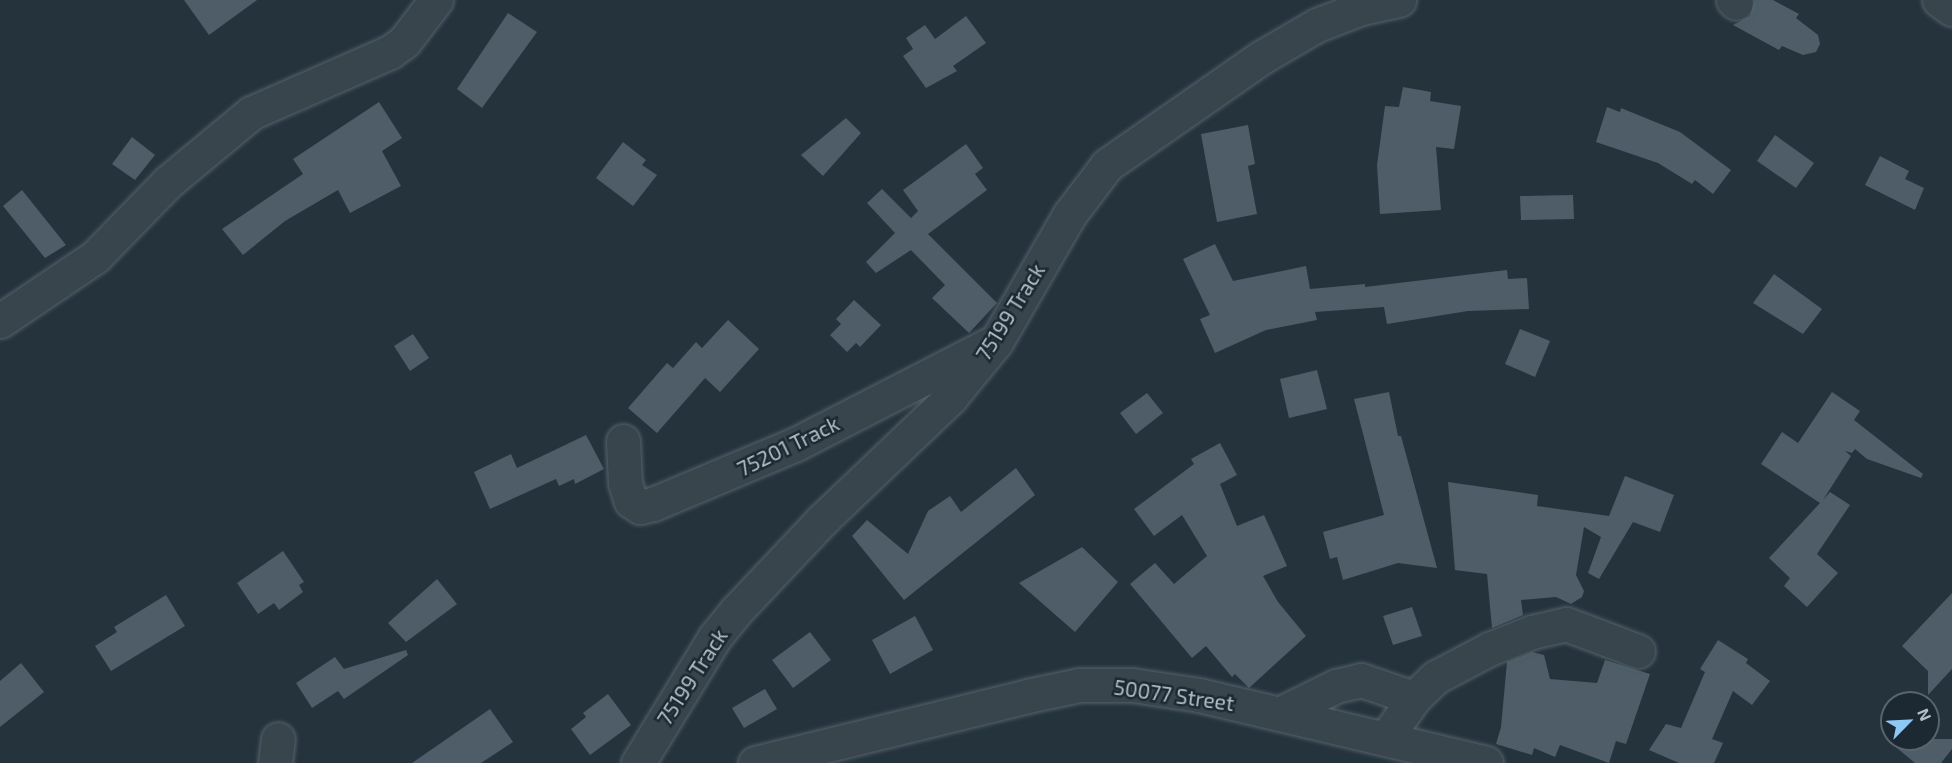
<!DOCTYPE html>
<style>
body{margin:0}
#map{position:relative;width:1952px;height:763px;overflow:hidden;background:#25333d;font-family:"Exo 2",sans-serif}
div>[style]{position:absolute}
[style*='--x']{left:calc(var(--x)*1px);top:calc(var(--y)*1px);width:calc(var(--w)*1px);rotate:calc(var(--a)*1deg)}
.building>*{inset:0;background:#4e5d68}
.roads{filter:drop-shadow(0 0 2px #56626b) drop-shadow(0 0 2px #56626b)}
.street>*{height:33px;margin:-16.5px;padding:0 16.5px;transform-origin:16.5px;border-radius:16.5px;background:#38454d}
span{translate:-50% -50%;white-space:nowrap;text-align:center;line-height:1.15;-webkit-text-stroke:5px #1d2932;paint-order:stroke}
.street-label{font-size:21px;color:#b4bfc8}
.north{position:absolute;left:1880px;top:691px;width:60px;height:60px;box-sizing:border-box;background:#1d2932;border:2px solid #59656e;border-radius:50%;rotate:66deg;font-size:16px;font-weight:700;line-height:24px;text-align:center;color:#b4bfc8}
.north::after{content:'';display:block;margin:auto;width:21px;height:27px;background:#8dc7f4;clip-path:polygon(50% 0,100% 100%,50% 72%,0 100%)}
</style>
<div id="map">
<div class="building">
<i style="clip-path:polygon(184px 0,257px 0,209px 35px)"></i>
<i style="clip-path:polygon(1754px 0,1773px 0,1799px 14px,1796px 18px,1818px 35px,1820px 44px,1816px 52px,1803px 55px,1782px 46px,1779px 50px,1733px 25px,1750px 16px)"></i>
<i style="clip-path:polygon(508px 13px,537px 32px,482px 108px,457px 89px)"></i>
<i style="clip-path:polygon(966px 16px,986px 43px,953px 66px,957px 71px,926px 88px,903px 56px,913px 49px,906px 38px,925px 25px,935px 39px)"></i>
<i style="clip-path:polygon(1403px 87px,1431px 92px,1430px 101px,1461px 106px,1454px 149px,1436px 147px,1441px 210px,1380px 214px,1377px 165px,1385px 106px,1399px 107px)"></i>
<i style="clip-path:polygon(379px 102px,402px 138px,382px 151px,401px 186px,350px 213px,338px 190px,285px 221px,243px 255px,222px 229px,303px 174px,293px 159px)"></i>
<i style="clip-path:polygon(1607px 107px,1620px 112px,1621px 108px,1680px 132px,1731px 170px,1713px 194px,1695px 180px,1692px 184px,1658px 163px,1596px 142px)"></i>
<i style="clip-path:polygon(846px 118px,861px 133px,823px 176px,801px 155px)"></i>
<i style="clip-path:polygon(1248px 125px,1255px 164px,1248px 166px,1257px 214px,1217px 222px,1201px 134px)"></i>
<i style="clip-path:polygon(1775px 135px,1814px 163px,1796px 188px,1757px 161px)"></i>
<i style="clip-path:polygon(132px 137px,155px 155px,135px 180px,112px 164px)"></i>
<i style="clip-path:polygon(623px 142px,646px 160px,642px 165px,657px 175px,633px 206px,596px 178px)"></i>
<i style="clip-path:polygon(966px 144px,983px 168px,975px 174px,987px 190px,928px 234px,997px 303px,969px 333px,932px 298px,945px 285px,911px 250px,876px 273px,866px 262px,895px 233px,867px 203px,882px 189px,911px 218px,918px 211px,903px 190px)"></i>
<i style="clip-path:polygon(1880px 156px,1909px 171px,1905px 179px,1924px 188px,1915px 210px,1865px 185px)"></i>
<i style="clip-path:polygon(22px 190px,66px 245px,45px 258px,3px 206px)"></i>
<i style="clip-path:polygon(1573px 195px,1574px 219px,1521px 220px,1520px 196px)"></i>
<i style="clip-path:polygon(1215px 244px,1233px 281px,1306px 266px,1310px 289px,1365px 284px,1365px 287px,1507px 270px,1508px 279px,1527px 278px,1529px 309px,1468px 311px,1387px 324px,1384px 307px,1315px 312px,1317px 320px,1266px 330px,1215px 353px,1200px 319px,1210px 315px,1183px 259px)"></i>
<i style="clip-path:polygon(1774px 274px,1822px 309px,1803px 334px,1753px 303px)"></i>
<i style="clip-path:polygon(854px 300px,881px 325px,860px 347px,856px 343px,847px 352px,830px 335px,841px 324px,836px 319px)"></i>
<i style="clip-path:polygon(728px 320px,759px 349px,720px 392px,705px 378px,657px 433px,628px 408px,667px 363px,673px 368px,696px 342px,702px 348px)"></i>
<i style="clip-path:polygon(1520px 329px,1550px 341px,1535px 377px,1505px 364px)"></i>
<i style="clip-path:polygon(413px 334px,429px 358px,410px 371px,394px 346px)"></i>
<i style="clip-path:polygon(1317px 370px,1327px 409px,1289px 418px,1280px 379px)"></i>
<i style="clip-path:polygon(1389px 392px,1398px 436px,1401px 436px,1437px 568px,1398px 563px,1343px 580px,1337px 557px,1330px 559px,1323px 532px,1384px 515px,1354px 399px)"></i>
<i style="clip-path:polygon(1832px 392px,1860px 411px,1854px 420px,1923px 474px,1921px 478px,1867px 459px,1855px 449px,1852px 453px,1845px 451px,1851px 456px,1823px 500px,1830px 492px,1850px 505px,1817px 554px,1838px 573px,1807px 607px,1784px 586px,1790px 578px,1769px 558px,1820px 503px,1761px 464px,1782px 432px,1798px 443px)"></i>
<i style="clip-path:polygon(1147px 393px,1163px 413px,1136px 434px,1120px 413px)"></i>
<i style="clip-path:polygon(586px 435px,604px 469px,575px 484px,574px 479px,559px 486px,556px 479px,490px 509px,474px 472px,511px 454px,517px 468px)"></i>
<i style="clip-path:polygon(1220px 443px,1237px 475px,1220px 484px,1237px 526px,1264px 515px,1287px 566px,1263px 576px,1278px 602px,1306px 636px,1249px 688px,1235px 674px,1232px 677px,1206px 646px,1192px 658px,1130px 584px,1155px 563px,1174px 584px,1207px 556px,1182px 515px,1154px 536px,1134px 509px,1194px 464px,1191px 459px)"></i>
<i style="clip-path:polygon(1016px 468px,1035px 495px,904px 600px,852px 536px,867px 520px,908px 554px,928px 511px,950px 496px,961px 512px)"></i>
<i style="clip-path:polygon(1625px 476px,1674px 495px,1660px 532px,1633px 522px,1599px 579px,1588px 573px,1601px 537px,1584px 527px,1576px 575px,1584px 591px,1582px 597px,1571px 604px,1556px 597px,1521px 600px,1523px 615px,1492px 628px,1487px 574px,1455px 570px,1448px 482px,1538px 495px,1537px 506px,1609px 516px)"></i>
<i style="clip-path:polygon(1082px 547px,1118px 582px,1075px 632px,1019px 583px)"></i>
<i style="clip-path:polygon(283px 551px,304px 582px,299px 585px,303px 592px,279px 610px,274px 603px,258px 614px,237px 583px)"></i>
<i style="clip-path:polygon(437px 579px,457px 604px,406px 642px,388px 623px)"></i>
<i style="clip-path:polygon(1952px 593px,1952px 669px,1928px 695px,1928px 671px,1902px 646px)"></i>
<i style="clip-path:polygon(166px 595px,185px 626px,111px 671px,95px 646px,117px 632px,114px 627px)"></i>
<i style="clip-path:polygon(1412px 607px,1422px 636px,1393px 645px,1383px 616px)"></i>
<i style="clip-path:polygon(915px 616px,933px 650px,890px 674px,872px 640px)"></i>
<i style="clip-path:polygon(810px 632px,831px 660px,793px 688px,772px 660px)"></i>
<i style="clip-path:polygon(1718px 640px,1748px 659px,1746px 663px,1770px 681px,1752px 705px,1733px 691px,1712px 739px,1723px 743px,1714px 763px,1679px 763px,1649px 750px,1666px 724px,1681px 728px,1705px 672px,1700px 669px)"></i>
<i style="clip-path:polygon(406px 650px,408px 655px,344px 699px,338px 691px,312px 708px,296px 683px,335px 657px,344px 669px)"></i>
<i style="clip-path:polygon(1532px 652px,1544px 655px,1550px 679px,1597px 683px,1605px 660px,1650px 674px,1626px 744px,1616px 741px,1609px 763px,1560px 745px,1555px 757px,1534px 748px,1532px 755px,1496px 744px,1501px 727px,1507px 662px)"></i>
<i style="clip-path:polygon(21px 663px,44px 692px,0 727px,0 681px)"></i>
<i style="clip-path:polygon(765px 689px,777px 709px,744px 728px,732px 708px)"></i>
<i style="clip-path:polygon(608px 694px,631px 725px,590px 755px,571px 729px,586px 717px,583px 713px)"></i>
<i style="clip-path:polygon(490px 709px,513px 742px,481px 763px,412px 763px)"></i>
<i style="clip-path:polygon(1886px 739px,1952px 739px,1952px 749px,1941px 763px,1915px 763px)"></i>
</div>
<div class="roads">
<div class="street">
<i style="--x:1733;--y:0;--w:4;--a:45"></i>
<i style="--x:1939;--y:0;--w:16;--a:35"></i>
<i style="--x:0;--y:321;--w:115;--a:-34"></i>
<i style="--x:95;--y:257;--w:105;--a:-45.8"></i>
<i style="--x:168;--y:182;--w:108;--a:-39.7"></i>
<i style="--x:251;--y:113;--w:152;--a:-23.7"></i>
<i style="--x:390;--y:52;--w:17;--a:-36"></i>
<i style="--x:404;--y:42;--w:53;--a:-52.7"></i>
<i style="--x:623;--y:441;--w:42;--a:87.3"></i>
<i style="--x:625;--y:483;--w:19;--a:72"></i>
<i style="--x:631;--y:501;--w:11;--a:34"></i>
<i style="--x:640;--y:507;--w:13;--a:-13"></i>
<i style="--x:653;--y:504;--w:155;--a:-22.8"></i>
<i style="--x:796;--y:444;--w:217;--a:-27.2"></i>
<i style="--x:1279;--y:714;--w:64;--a:-26.2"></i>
<i style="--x:1336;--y:686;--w:26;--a:-13"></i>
<i style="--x:1361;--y:680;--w:56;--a:18.8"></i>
<i style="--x:1386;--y:738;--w:49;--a:-55"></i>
<i style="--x:1414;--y:698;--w:30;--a:-44"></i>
<i style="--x:1436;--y:677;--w:60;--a:-27.8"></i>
<i style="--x:1489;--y:649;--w:46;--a:-21.6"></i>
<i style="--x:1532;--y:632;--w:35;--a:-13"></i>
<i style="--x:1566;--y:624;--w:77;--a:20.6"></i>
<i style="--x:275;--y:763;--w:24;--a:-83"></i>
<i style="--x:638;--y:763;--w:148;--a:-58.6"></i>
<i style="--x:715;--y:637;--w:33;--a:-51"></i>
<i style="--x:736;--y:611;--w:125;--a:-46.6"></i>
<i style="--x:822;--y:520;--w:177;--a:-43.6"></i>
<i style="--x:950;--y:398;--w:72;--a:-50.6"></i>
<i style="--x:996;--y:342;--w:148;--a:-60"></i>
<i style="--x:1070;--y:214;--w:61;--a:-52.9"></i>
<i style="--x:1107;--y:165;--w:189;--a:-34.9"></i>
<i style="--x:1262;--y:57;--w:64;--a:-30.2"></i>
<i style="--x:1317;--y:25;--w:47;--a:-21.1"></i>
<i style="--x:1361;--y:8;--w:39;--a:-12"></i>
<i style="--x:755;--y:763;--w:280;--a:-13.8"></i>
<i style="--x:1027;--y:696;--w:53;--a:-11.9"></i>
<i style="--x:1079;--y:685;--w:53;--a:0"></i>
<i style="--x:1132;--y:685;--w:68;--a:8.5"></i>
<i style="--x:1199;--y:695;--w:295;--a:13.3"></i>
</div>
</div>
<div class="street-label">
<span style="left:1010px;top:312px;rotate:-58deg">75199 Track</span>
<span style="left:788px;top:446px;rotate:-26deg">75201 Track</span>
<span style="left:692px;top:677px;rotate:-57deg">75199 Track</span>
<span style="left:1174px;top:695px;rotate:8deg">50077 Street</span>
</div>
<div class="north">N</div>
</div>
